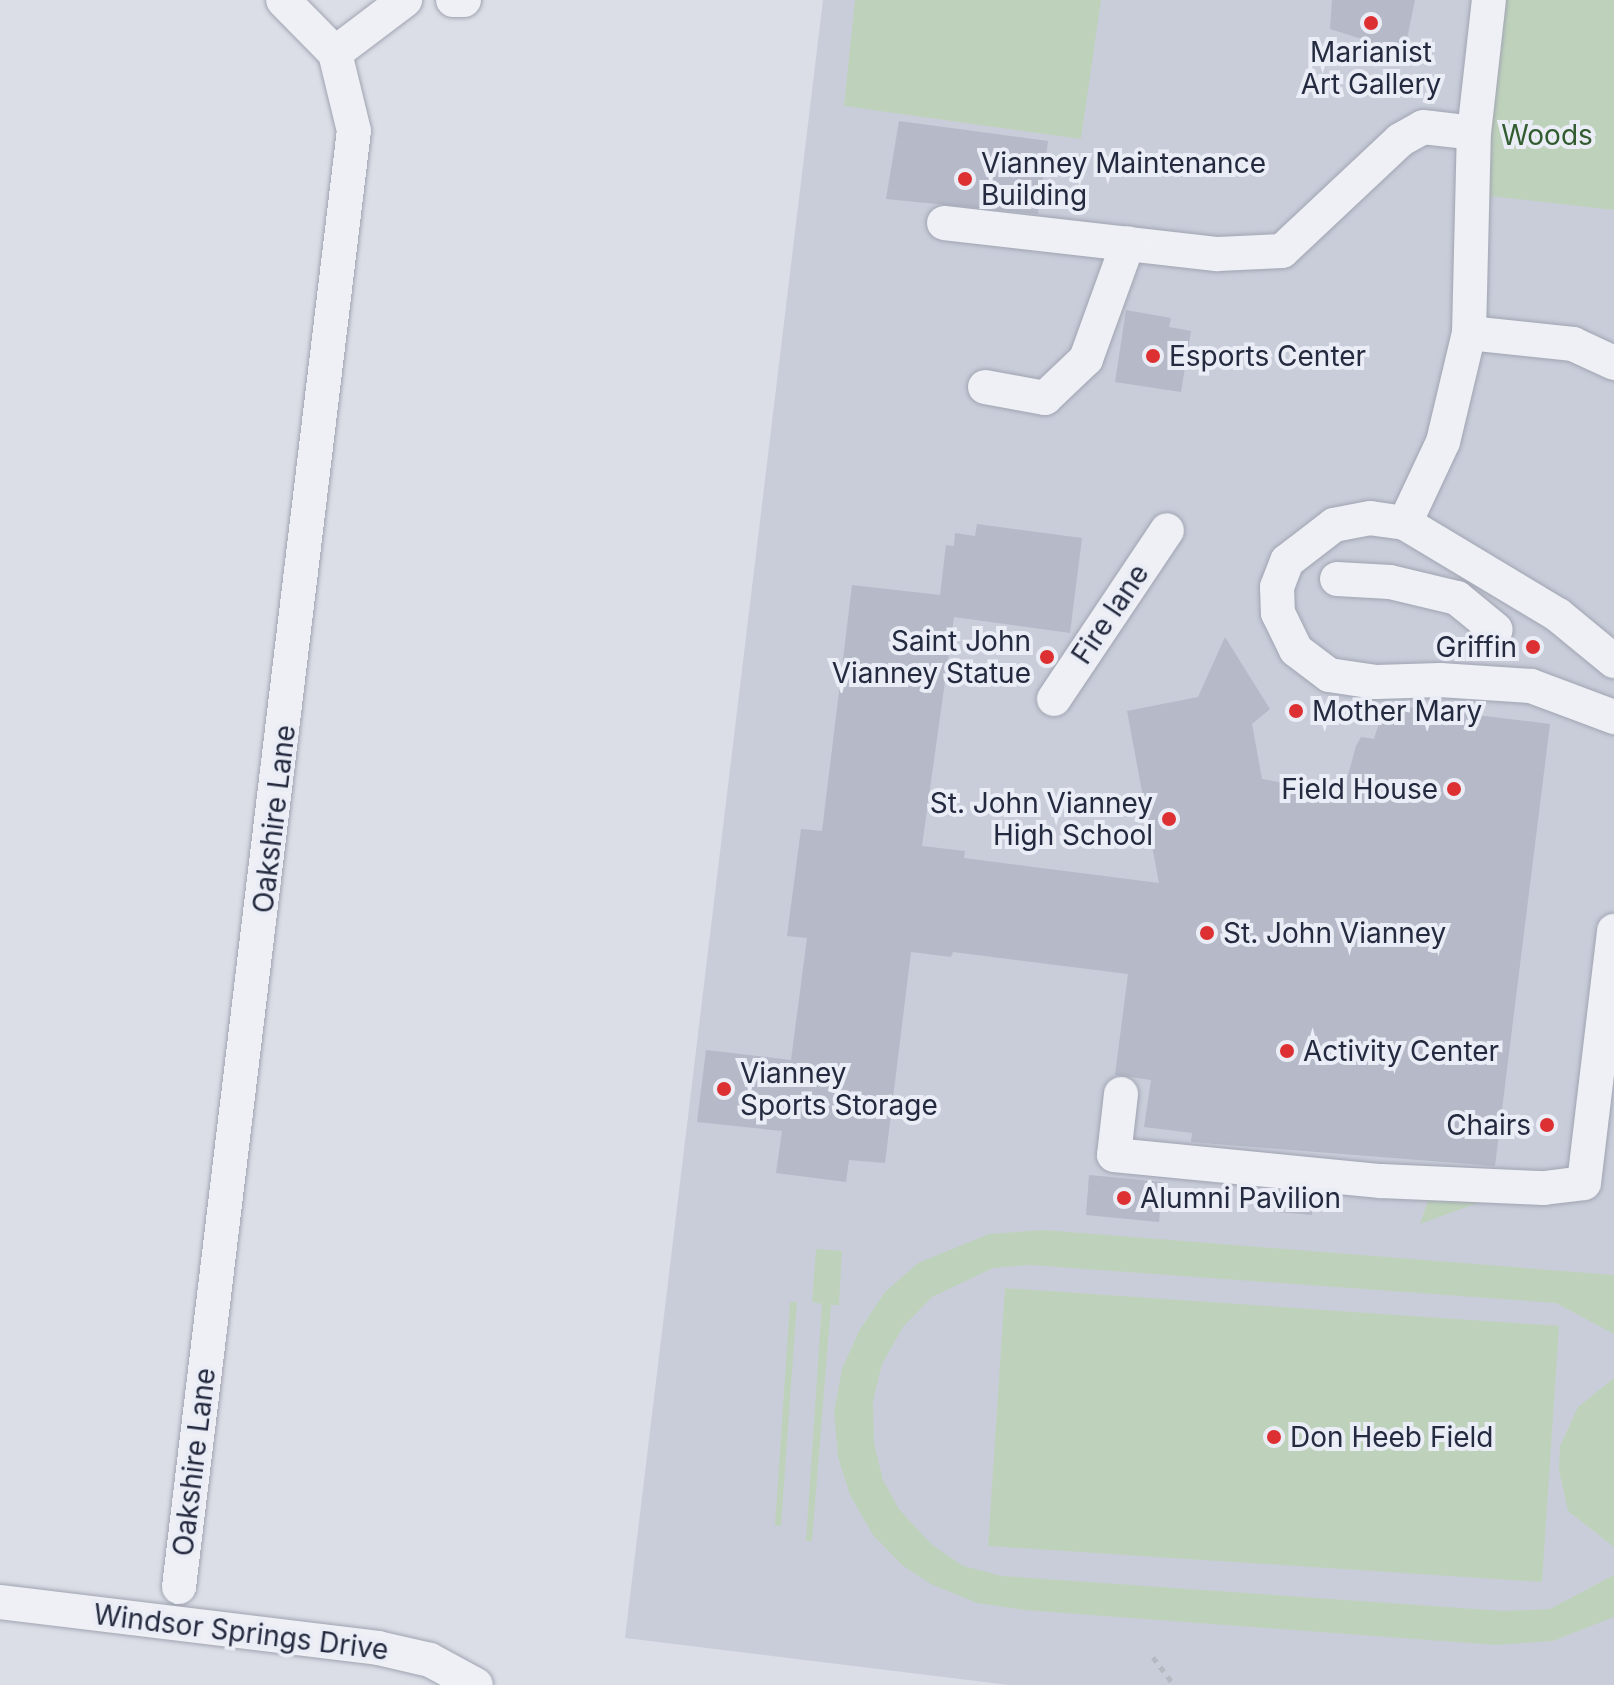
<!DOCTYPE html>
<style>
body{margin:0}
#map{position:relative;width:1614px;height:1685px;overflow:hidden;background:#dbdee7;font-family:Inter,sans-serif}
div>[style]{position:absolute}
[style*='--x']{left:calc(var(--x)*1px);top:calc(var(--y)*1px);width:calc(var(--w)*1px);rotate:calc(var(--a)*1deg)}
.built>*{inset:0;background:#c9cdda}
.green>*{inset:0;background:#bed2bb}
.building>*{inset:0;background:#b5b9c8}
.path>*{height:5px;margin-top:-2.5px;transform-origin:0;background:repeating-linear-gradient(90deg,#b5b9c2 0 6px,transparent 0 12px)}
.roads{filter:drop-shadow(0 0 2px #a0a4b1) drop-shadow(0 0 2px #a0a4b1)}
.minor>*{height:34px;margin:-17px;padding:0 17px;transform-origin:17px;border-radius:17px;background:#eef0f5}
.dots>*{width:22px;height:22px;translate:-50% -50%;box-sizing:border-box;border:4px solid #eaedf5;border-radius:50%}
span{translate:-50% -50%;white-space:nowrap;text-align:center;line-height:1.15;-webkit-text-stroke:8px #eaedf5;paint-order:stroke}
.poi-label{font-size:28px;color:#242a3f}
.left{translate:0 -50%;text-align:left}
.right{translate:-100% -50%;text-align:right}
.park-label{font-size:28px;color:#325c2f}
.street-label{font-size:28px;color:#242a3f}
</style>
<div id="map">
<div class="built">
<i style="clip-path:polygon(823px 0,1614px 0,1614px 1685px,1009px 1685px,625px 1638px)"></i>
</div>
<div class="green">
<i style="clip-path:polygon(855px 0,1101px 0,1081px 139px,844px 106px)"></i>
<i style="clip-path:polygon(1497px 0,1614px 0,1614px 210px,1472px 194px)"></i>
<i style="clip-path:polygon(1429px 1198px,1486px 1200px,1420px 1224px)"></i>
<i style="clip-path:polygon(1044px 1230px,1614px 1275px,1614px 1334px,1556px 1303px,1030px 1265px,993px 1268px,932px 1297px,903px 1327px,882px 1364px,873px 1401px,874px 1443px,883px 1480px,899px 1509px,931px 1544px,963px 1566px,1002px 1576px,1504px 1611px,1550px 1609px,1614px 1575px,1614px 1617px,1553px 1641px,1496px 1645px,1024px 1610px,977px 1603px,931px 1584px,903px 1566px,873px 1535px,850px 1495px,838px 1457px,834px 1412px,842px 1369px,859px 1331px,885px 1292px,918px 1263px,989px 1234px)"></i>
<i style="clip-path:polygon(816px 1249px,842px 1251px,839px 1305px,831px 1305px,812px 1541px,806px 1541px,822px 1304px,812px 1302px)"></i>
<i style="clip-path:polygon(1005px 1288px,1559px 1326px,1542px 1582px,988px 1546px)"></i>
<i style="clip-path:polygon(790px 1302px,797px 1302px,781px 1526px,775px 1525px)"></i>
<i style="clip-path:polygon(1614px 1378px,1614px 1547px,1568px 1511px,1559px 1470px,1560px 1446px,1578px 1407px)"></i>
</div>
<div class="building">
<i style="clip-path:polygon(1332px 0,1415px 0,1404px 53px,1367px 47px,1368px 41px,1330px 29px)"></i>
<i style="clip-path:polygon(899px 121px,1048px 141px,1038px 214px,886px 199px)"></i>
<i style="clip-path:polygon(1126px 310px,1171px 318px,1169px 327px,1191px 331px,1181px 392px,1115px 382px)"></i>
<i style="clip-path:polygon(977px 524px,1082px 538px,1070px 633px,954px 617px,922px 846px,965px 851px,964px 858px,1159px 883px,1127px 711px,1198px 697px,1225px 637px,1270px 709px,1252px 724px,1262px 779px,1343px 793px,1356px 746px,1361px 737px,1374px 739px,1385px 704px,1550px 724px,1495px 1166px,1191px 1142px,1192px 1133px,1144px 1127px,1151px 1080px,1115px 1075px,1128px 974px,953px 952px,951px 957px,911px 952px,885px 1163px,849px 1160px,846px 1182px,776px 1173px,782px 1131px,697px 1122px,706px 1050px,791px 1060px,807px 938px,787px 936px,801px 829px,822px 831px,852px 585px,940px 595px,946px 545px,954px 546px,955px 533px,975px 536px)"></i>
<i style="clip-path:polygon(1089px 1175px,1163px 1182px,1159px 1222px,1086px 1215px)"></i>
<i style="clip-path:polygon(1266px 1190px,1313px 1194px,1312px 1215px,1265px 1211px)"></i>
</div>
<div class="path">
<i style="--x:1153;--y:1657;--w:35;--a:53"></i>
</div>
<div class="roads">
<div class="minor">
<i style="--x:453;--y:0;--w:11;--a:0"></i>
<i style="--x:335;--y:53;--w:88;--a:-37.1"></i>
<i style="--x:944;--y:223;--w:276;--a:6.5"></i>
<i style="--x:1218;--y:254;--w:64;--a:-2.7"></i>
<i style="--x:1282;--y:251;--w:162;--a:-43.2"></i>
<i style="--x:1400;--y:140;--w:26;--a:-29"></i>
<i style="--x:1423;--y:127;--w:51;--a:6.7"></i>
<i style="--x:1469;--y:333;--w:105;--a:6"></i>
<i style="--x:1573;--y:344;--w:45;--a:24.9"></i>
<i style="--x:985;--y:387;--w:61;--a:10.4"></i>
<i style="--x:1045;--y:398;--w:57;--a:-43.6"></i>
<i style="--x:1086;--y:359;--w:123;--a:-70.1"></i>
<i style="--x:1405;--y:523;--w:89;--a:-64.9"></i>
<i style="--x:1443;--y:442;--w:112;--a:-76.6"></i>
<i style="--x:1469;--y:333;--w:200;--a:-88.6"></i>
<i style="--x:1474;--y:133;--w:134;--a:-83.6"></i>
<i style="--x:1337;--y:579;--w:53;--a:3.2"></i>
<i style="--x:1390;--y:582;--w:69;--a:13.4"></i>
<i style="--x:1457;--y:598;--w:50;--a:39.4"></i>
<i style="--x:1614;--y:661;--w:72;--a:-140.6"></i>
<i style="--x:1558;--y:615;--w:179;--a:-149"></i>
<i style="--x:1405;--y:523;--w:35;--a:-172"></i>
<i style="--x:1370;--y:518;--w:37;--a:169"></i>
<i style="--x:1334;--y:525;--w:59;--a:142.5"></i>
<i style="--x:1287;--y:561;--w:28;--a:111"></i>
<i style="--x:1277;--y:587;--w:26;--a:88"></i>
<i style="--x:1278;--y:613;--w:41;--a:64.1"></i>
<i style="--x:1296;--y:650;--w:41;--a:37.1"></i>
<i style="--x:1329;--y:675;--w:48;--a:8.5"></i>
<i style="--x:1376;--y:682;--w:64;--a:-1.8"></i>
<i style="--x:1440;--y:680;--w:91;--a:3.8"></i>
<i style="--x:1531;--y:686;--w:89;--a:20.5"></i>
<i style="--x:1054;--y:699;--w:203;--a:-56.2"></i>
<i style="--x:1121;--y:1094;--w:61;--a:96.5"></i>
<i style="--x:1114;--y:1155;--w:268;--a:5.6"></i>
<i style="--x:1381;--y:1181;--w:163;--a:2.5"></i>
<i style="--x:1544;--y:1188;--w:40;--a:-7.1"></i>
<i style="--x:1584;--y:1183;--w:254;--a:-83.2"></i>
<i style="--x:179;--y:1587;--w:1466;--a:-83.15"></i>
<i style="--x:354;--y:131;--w:80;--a:-103.7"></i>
<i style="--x:335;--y:53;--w:74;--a:-134.5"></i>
<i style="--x:0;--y:1602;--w:381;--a:6.9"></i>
<i style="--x:378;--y:1648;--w:53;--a:13"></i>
<i style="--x:430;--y:1660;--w:52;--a:28.5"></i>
</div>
</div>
<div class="dots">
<i style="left:1371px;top:23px;background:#dc3032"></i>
<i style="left:965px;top:179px;background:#dc3032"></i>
<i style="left:1153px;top:356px;background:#dc3032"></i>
<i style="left:1533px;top:647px;background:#dc3032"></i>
<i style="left:1047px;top:657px;background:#dc3032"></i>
<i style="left:1296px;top:711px;background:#dc3032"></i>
<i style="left:1454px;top:789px;background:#dc3032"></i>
<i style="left:1169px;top:819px;background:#dc3032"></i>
<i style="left:1207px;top:933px;background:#dc3032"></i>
<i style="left:1287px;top:1051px;background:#dc3032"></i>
<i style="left:724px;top:1089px;background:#dc3032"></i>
<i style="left:1547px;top:1125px;background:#dc3032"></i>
<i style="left:1124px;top:1198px;background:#dc3032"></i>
<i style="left:1274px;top:1437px;background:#dc3032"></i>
</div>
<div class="poi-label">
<span style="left:1371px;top:68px">Marianist<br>Art Gallery</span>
<span class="left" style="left:981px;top:179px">Vianney Maintenance<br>Building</span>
<span class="left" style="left:1169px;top:356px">Esports Center</span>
<span class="right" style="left:1031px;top:657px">Saint John<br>Vianney Statue</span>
<span class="right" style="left:1517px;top:647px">Griffin</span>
<span class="left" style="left:1312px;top:711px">Mother Mary</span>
<span class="right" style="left:1438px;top:789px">Field House</span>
<span class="right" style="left:1153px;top:819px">St. John Vianney<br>High School</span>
<span class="left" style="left:1223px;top:933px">St. John Vianney</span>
<span class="left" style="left:1303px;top:1051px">Activity Center</span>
<span class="left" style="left:740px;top:1089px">Vianney<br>Sports Storage</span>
<span class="right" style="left:1531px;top:1125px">Chairs</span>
<span class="left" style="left:1140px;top:1198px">Alumni Pavilion</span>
<span class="left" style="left:1290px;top:1437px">Don Heeb Field</span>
</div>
<div class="park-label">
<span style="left:1547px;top:135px">Woods</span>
</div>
<div class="street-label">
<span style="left:1110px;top:614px;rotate:-56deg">Fire lane</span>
<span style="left:274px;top:819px;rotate:-83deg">Oakshire Lane</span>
<span style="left:194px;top:1462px;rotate:-83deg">Oakshire Lane</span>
<span style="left:241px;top:1632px;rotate:7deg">Windsor Springs Drive</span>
</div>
</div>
